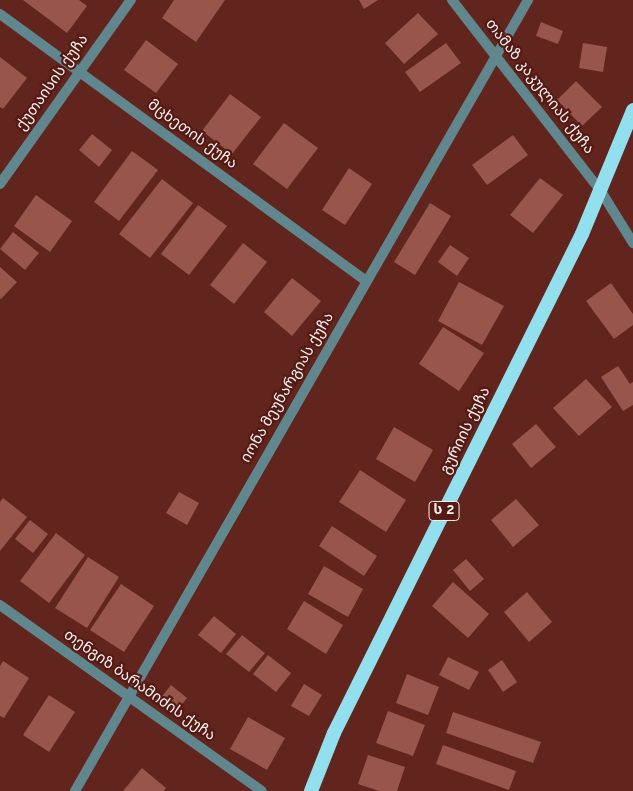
<!DOCTYPE html>
<meta charset="utf-8">
<style>
body{margin:0}
#map{position:relative;width:633px;height:791px;overflow:hidden;background:#61251e;font-family:Overpass,"Noto Sans Georgian",sans-serif}
div>[style]{position:absolute}
[style*='--x']{left:calc(var(--x)*1px);top:calc(var(--y)*1px);width:calc(var(--w)*1px);rotate:calc(var(--a)*1deg)}
.building>*{inset:0;background:#97554b}
.minor>*{height:10px;margin:-5px;padding:0 5px;transform-origin:5px;border-radius:5px;background:#61878e}
.trunk>*{height:14px;margin:-7px;padding:0 7px;transform-origin:7px;border-radius:7px;background:#92e0ed}
span{translate:-50% -50%;white-space:nowrap;text-align:center;line-height:1.15;-webkit-text-stroke:4.5px #551a13;paint-order:stroke}
.shield-label span{padding:1px 4px;background:#551a13;border:1px solid;border-radius:4px;-webkit-text-stroke-width:0}
.shield-label{font-size:14px;color:#faf2f1;font-weight:700}
.street-label{font-size:15px;color:#faf2f1}
</style>
<div id="map">
<div class="building">
<i style="clip-path:polygon(23px 0,79px 0,87px 6px,67px 33px)"></i>
<i style="clip-path:polygon(174px 0,225px 0,196px 42px,162px 18px)"></i>
<i style="clip-path:polygon(359px 0,378px 0,364px 9px)"></i>
<i style="clip-path:polygon(418px 13px,438px 34px,404px 64px,385px 43px)"></i>
<i style="clip-path:polygon(541px 22px,563px 31px,558px 44px,536px 36px)"></i>
<i style="clip-path:polygon(146px 40px,178px 64px,156px 93px,124px 70px)"></i>
<i style="clip-path:polygon(446px 43px,461px 63px,420px 92px,405px 72px)"></i>
<i style="clip-path:polygon(583px 43px,607px 47px,603px 72px,579px 68px)"></i>
<i style="clip-path:polygon(0 57px,27px 78px,3px 109px,0 107px)"></i>
<i style="clip-path:polygon(576px 81px,602px 107px,582px 126px,557px 100px)"></i>
<i style="clip-path:polygon(230px 94px,261px 117px,232px 154px,202px 131px)"></i>
<i style="clip-path:polygon(284px 123px,318px 148px,287px 189px,253px 164px)"></i>
<i style="clip-path:polygon(92px 134px,112px 150px,99px 167px,79px 150px)"></i>
<i style="clip-path:polygon(513px 135px,528px 155px,487px 185px,472px 165px)"></i>
<i style="clip-path:polygon(132px 151px,158px 170px,119px 221px,94px 202px)"></i>
<i style="clip-path:polygon(349px 168px,372px 184px,345px 225px,322px 210px)"></i>
<i style="clip-path:polygon(540px 178px,563px 195px,533px 233px,510px 215px)"></i>
<i style="clip-path:polygon(162px 179px,193px 203px,150px 258px,119px 234px)"></i>
<i style="clip-path:polygon(36px 195px,72px 221px,50px 252px,14px 226px)"></i>
<i style="clip-path:polygon(430px 203px,451px 216px,415px 275px,394px 262px)"></i>
<i style="clip-path:polygon(198px 205px,227px 226px,189px 275px,161px 254px)"></i>
<i style="clip-path:polygon(13px 232px,39px 253px,25px 270px,0 249px)"></i>
<i style="clip-path:polygon(243px 243px,267px 262px,234px 304px,210px 285px)"></i>
<i style="clip-path:polygon(450px 245px,469px 258px,457px 276px,438px 262px)"></i>
<i style="clip-path:polygon(0 267px,17px 282px,1px 299px,0 298px)"></i>
<i style="clip-path:polygon(292px 278px,321px 301px,292px 336px,264px 312px)"></i>
<i style="clip-path:polygon(459px 282px,504px 306px,482px 345px,438px 321px)"></i>
<i style="clip-path:polygon(611px 283px,633px 314px,633px 325px,614px 339px,586px 301px)"></i>
<i style="clip-path:polygon(443px 327px,484px 353px,459px 391px,419px 364px)"></i>
<i style="clip-path:polygon(618px 366px,630px 384px,633px 382px,633px 405px,623px 411px,601px 377px)"></i>
<i style="clip-path:polygon(586px 379px,612px 407px,579px 436px,553px 408px)"></i>
<i style="clip-path:polygon(536px 424px,556px 447px,531px 468px,512px 444px)"></i>
<i style="clip-path:polygon(394px 427px,433px 450px,415px 482px,376px 459px)"></i>
<i style="clip-path:polygon(360px 470px,406px 500px,386px 532px,339px 502px)"></i>
<i style="clip-path:polygon(179px 492px,199px 503px,187px 525px,166px 513px)"></i>
<i style="clip-path:polygon(3px 498px,27px 517px,0 551px,0 502px)"></i>
<i style="clip-path:polygon(516px 499px,539px 525px,513px 547px,491px 520px)"></i>
<i style="clip-path:polygon(30px 520px,48px 534px,33px 553px,15px 539px)"></i>
<i style="clip-path:polygon(332px 526px,377px 556px,364px 576px,319px 546px)"></i>
<i style="clip-path:polygon(56px 533px,85px 555px,49px 603px,20px 581px)"></i>
<i style="clip-path:polygon(88px 557px,119px 577px,87px 628px,55px 608px)"></i>
<i style="clip-path:polygon(466px 559px,484px 579px,470px 591px,453px 570px)"></i>
<i style="clip-path:polygon(324px 566px,363px 589px,348px 617px,308px 594px)"></i>
<i style="clip-path:polygon(453px 582px,489px 614px,468px 638px,432px 606px)"></i>
<i style="clip-path:polygon(121px 584px,154px 606px,124px 652px,90px 630px)"></i>
<i style="clip-path:polygon(527px 592px,552px 622px,529px 642px,504px 612px)"></i>
<i style="clip-path:polygon(304px 601px,343px 625px,326px 654px,287px 629px)"></i>
<i style="clip-path:polygon(214px 616px,236px 634px,221px 653px,198px 635px)"></i>
<i style="clip-path:polygon(242px 635px,265px 653px,249px 672px,226px 654px)"></i>
<i style="clip-path:polygon(268px 655px,291px 673px,276px 692px,253px 674px)"></i>
<i style="clip-path:polygon(448px 657px,479px 672px,469px 690px,439px 675px)"></i>
<i style="clip-path:polygon(502px 660px,517px 682px,503px 692px,488px 670px)"></i>
<i style="clip-path:polygon(3px 661px,29px 678px,4px 718px,0 716px,0 666px)"></i>
<i style="clip-path:polygon(407px 674px,439px 687px,428px 715px,396px 703px)"></i>
<i style="clip-path:polygon(304px 684px,322px 695px,309px 716px,291px 706px)"></i>
<i style="clip-path:polygon(171px 685px,187px 698px,176px 712px,160px 699px)"></i>
<i style="clip-path:polygon(49px 695px,75px 712px,49px 752px,23px 735px)"></i>
<i style="clip-path:polygon(388px 711px,425px 725px,413px 756px,376px 743px)"></i>
<i style="clip-path:polygon(453px 712px,541px 742px,533px 763px,446px 733px)"></i>
<i style="clip-path:polygon(248px 717px,285px 738px,267px 770px,230px 749px)"></i>
<i style="clip-path:polygon(443px 745px,516px 771px,509px 790px,436px 764px)"></i>
<i style="clip-path:polygon(368px 755px,405px 767px,397px 791px,379px 791px,358px 784px)"></i>
<i style="clip-path:polygon(142px 768px,166px 788px,164px 791px,123px 791px)"></i>
</div>
<div class="minor">
<i style="--x:452;--y:0;--w:244;--a:52.1"></i>
<i style="--x:602;--y:193;--w:59;--a:58.2"></i>
<i style="--x:0;--y:14;--w:453;--a:36.1"></i>
<i style="--x:0;--y:184;--w:226;--a:-54.6"></i>
<i style="--x:0;--y:605;--w:321;--a:35.4"></i>
<i style="--x:75;--y:791;--w:912;--a:-60.2"></i>
</div>
<div class="trunk">
<i style="--x:311;--y:791;--w:62;--a:-68.4"></i>
<i style="--x:334;--y:733;--w:557;--a:-63.57"></i>
<i style="--x:582;--y:234;--w:134;--a:-67.6"></i>
</div>
<div class="shield-label">
<span style="left:444px;top:511px">ს 2</span>
</div>
<div class="street-label">
<span style="left:53px;top:83px;rotate:-55deg">ქუთაისის ქუჩა</span>
<span style="left:539px;top:87px;rotate:52deg">თამაზ კაკულიას ქუჩა</span>
<span style="left:192px;top:135px;rotate:36deg">მცხეთის ქუჩა</span>
<span style="left:288px;top:388px;rotate:-60deg">იონა მეუნარგიას ქუჩა</span>
<span style="left:466px;top:431px;rotate:-64deg">გურიის ქუჩა</span>
<span style="left:139px;top:686px;rotate:35deg">თენგიზ ბარამიძის ქუჩა</span>
</div>
</div>
